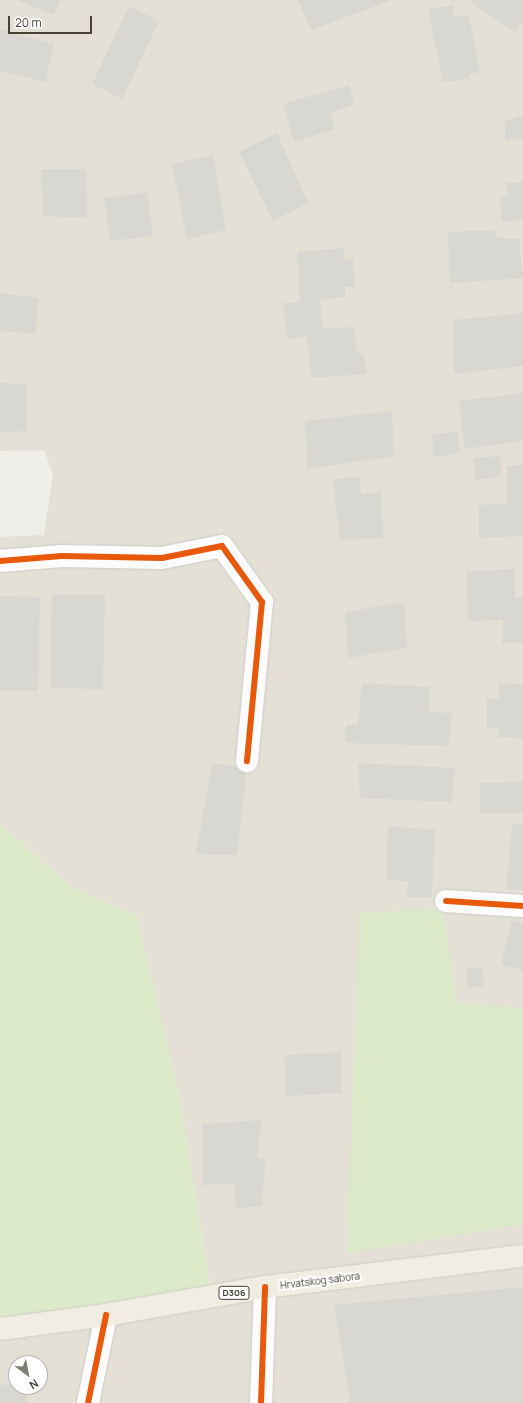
<!DOCTYPE html>
<style>
body{margin:0}
#map{position:relative;width:523px;height:1403px;overflow:hidden;background:#f0eee9;font-family:Manrope,sans-serif}
div>[style]{position:absolute}
[style*='--x']{left:calc(var(--x)*1px);top:calc(var(--y)*1px);width:calc(var(--w)*1px);rotate:calc(var(--a)*1deg)}
.residential>*{inset:0;background:#e4e0d6}
.green>*{inset:0;background:#dceac9}
.building>*{inset:0;background:#d9d7d1}
.roads{filter:drop-shadow(0 0 1px #ceccc7) drop-shadow(0 0 1px #ceccc7)}
.street>*{height:22px;margin:-11px;padding:0 11px;transform-origin:11px;border-radius:11px;background:#fdfcfc}
.primary>*{height:22px;margin:-11px;padding:0 11px;transform-origin:11px;border-radius:11px;background:#f1ede3}
.cycleway>*{height:6px;margin:-3px;padding:0 3px;transform-origin:3px;border-radius:3px;background:#e8590c}
span{translate:-50% -50%;white-space:nowrap;text-align:center;line-height:1.15;-webkit-text-stroke:4px #fff;paint-order:stroke}
.shield-label span{padding:1px 3px;background:#fff;border:1px solid;border-radius:3px;-webkit-text-stroke-width:0}
.shield-label{font-size:9px;color:#464035;font-weight:700}
.street-label{font-size:10px;color:#464035}
.north{position:absolute;left:8px;top:1355px;width:40px;height:40px;box-sizing:border-box;background:#fff;border:1px solid #b5b3ae;border-radius:50%;rotate:148deg;font-size:11px;font-weight:700;line-height:16px;text-align:center;color:#464035}
.north::after{content:'';display:block;margin:auto;width:14px;height:18px;background:#827d74;clip-path:polygon(50% 0,100% 100%,50% 72%,0 100%)}
.scale{position:absolute;left:8px;top:16px;width:84px;height:18px;box-sizing:border-box;border:2px solid #464035;border-top:0;padding-left:5px;font-size:12px;line-height:14px;white-space:nowrap;color:#464035;-webkit-text-stroke:3px #fff;paint-order:stroke}
</style>
<div id="map">
<div class="residential">
<i style="clip-path:polygon(evenodd,0 0,523px 0,523px 1403px,0 1403px,0 1329px,212px 1296px,179px 1093px,137px 917px,70px 886px,0 824px,0 537px,44px 535px,53px 474px,44px 450px,0 451px,0 0,16px 1363px,40px 1363px,40px 1387px,16px 1387px,16px 1363px)"></i>
</div>
<div class="green">
<i style="clip-path:polygon(0 824px,70px 886px,137px 916px,179px 1093px,212px 1297px,0 1329px)"></i>
<i style="clip-path:polygon(443px 908px,457px 1003px,523px 1008px,523px 1224px,347px 1253px,360px 913px)"></i>
</div>
<div class="building">
<i style="clip-path:polygon(17px 0,61px 0,54px 15px)"></i>
<i style="clip-path:polygon(298px 0,391px 0,311px 30px)"></i>
<i style="clip-path:polygon(473px 0,523px 0,523px 20px,515px 32px,471px 3px)"></i>
<i style="clip-path:polygon(454px 5px,454px 17px,469px 15px,480px 72px,469px 74px,469px 79px,443px 82px,428px 9px)"></i>
<i style="clip-path:polygon(129px 6px,159px 21px,122px 99px,92px 84px)"></i>
<i style="clip-path:polygon(0 29px,54px 44px,45px 82px,0 71px)"></i>
<i style="clip-path:polygon(349px 85px,354px 104px,331px 113px,335px 129px,294px 142px,283px 104px)"></i>
<i style="clip-path:polygon(523px 115px,523px 139px,505px 140px,505px 122px)"></i>
<i style="clip-path:polygon(277px 133px,308px 203px,273px 221px,239px 152px)"></i>
<i style="clip-path:polygon(213px 155px,226px 230px,187px 239px,172px 164px)"></i>
<i style="clip-path:polygon(41px 169px,86px 169px,87px 218px,43px 216px)"></i>
<i style="clip-path:polygon(523px 182px,523px 220px,501px 222px,500px 197px,508px 196px,506px 183px)"></i>
<i style="clip-path:polygon(147px 192px,153px 236px,110px 241px,104px 198px)"></i>
<i style="clip-path:polygon(495px 230px,497px 238px,519px 239px,523px 278px,450px 283px,448px 232px)"></i>
<i style="clip-path:polygon(343px 248px,345px 261px,353px 259px,355px 287px,345px 287px,345px 297px,320px 300px,323px 329px,354px 327px,357px 353px,364px 354px,366px 374px,311px 378px,307px 337px,287px 339px,283px 303px,300px 302px,297px 252px)"></i>
<i style="clip-path:polygon(0 293px,39px 298px,35px 334px,0 331px)"></i>
<i style="clip-path:polygon(523px 313px,523px 366px,454px 374px,453px 320px)"></i>
<i style="clip-path:polygon(0 383px,27px 384px,27px 431px,0 432px)"></i>
<i style="clip-path:polygon(523px 393px,523px 441px,464px 449px,459px 401px)"></i>
<i style="clip-path:polygon(392px 411px,394px 456px,307px 469px,305px 421px)"></i>
<i style="clip-path:polygon(458px 432px,460px 453px,434px 457px,432px 434px)"></i>
<i style="clip-path:polygon(500px 456px,501px 477px,475px 480px,474px 458px)"></i>
<i style="clip-path:polygon(523px 465px,523px 536px,479px 538px,479px 505px,507px 503px,507px 466px)"></i>
<i style="clip-path:polygon(359px 477px,361px 494px,381px 492px,383px 538px,340px 540px,333px 479px)"></i>
<i style="clip-path:polygon(515px 569px,515px 598px,523px 598px,523px 643px,502px 643px,503px 620px,468px 621px,467px 571px)"></i>
<i style="clip-path:polygon(52px 594px,105px 595px,103px 689px,50px 688px)"></i>
<i style="clip-path:polygon(0 596px,40px 597px,38px 691px,0 690px)"></i>
<i style="clip-path:polygon(404px 602px,407px 648px,348px 658px,345px 612px)"></i>
<i style="clip-path:polygon(362px 683px,430px 687px,429px 712px,452px 713px,449px 746px,345px 743px,346px 725px,358px 725px)"></i>
<i style="clip-path:polygon(498px 683px,523px 684px,523px 738px,498px 737px,498px 728px,487px 728px,487px 699px,499px 699px)"></i>
<i style="clip-path:polygon(212px 763px,247px 768px,237px 855px,196px 854px)"></i>
<i style="clip-path:polygon(358px 763px,455px 768px,452px 802px,360px 798px)"></i>
<i style="clip-path:polygon(523px 782px,523px 813px,480px 813px,480px 783px)"></i>
<i style="clip-path:polygon(512px 824px,523px 825px,523px 890px,506px 890px)"></i>
<i style="clip-path:polygon(388px 826px,435px 830px,432px 897px,407px 897px,408px 882px,386px 879px)"></i>
<i style="clip-path:polygon(512px 920px,523px 923px,523px 970px,501px 965px)"></i>
<i style="clip-path:polygon(467px 968px,483px 968px,484px 986px,467px 987px)"></i>
<i style="clip-path:polygon(341px 1052px,342px 1093px,286px 1096px,284px 1055px)"></i>
<i style="clip-path:polygon(262px 1120px,257px 1157px,266px 1158px,261px 1206px,236px 1209px,234px 1183px,202px 1185px,202px 1124px)"></i>
<i style="clip-path:polygon(523px 1287px,523px 1403px,350px 1403px,334px 1305px)"></i>
<i style="clip-path:polygon(0 1384px,28px 1389px,26px 1403px,0 1403px)"></i>
</div>
<div class="roads">
<div class="street">
<i style="--x:0;--y:561;--w:62;--a:-4.6"></i>
<i style="--x:62;--y:556;--w:100;--a:1.1"></i>
<i style="--x:162;--y:558;--w:61;--a:-11.3"></i>
<i style="--x:222;--y:546;--w:69;--a:54.5"></i>
<i style="--x:262;--y:602;--w:160;--a:95.4"></i>
<i style="--x:446;--y:901;--w:77;--a:3.7"></i>
<i style="--x:88;--y:1403;--w:90;--a:-78.4"></i>
<i style="--x:261;--y:1403;--w:116;--a:-88"></i>
</div>
<div class="primary">
<i style="--x:0;--y:1329;--w:107;--a:-7.5"></i>
<i style="--x:106;--y:1315;--w:161;--a:-10"></i>
<i style="--x:265;--y:1287;--w:260;--a:-6.9"></i>
</div>
</div>
<div class="cycleway">
<i style="--x:0;--y:561;--w:62;--a:-4.6"></i>
<i style="--x:62;--y:556;--w:100;--a:1.1"></i>
<i style="--x:162;--y:558;--w:61;--a:-11.3"></i>
<i style="--x:222;--y:546;--w:69;--a:54.5"></i>
<i style="--x:262;--y:602;--w:160;--a:95.4"></i>
<i style="--x:446;--y:901;--w:77;--a:3.7"></i>
<i style="--x:88;--y:1403;--w:90;--a:-78.4"></i>
<i style="--x:261;--y:1403;--w:116;--a:-88"></i>
</div>
<div class="shield-label">
<span style="left:234px;top:1293px">D306</span>
</div>
<div class="street-label">
<span style="left:320px;top:1281px;rotate:-7deg">Hrvatskog sabora</span>
</div>
<div class="north">N</div>
<div class="scale">20 m</div>
</div>
